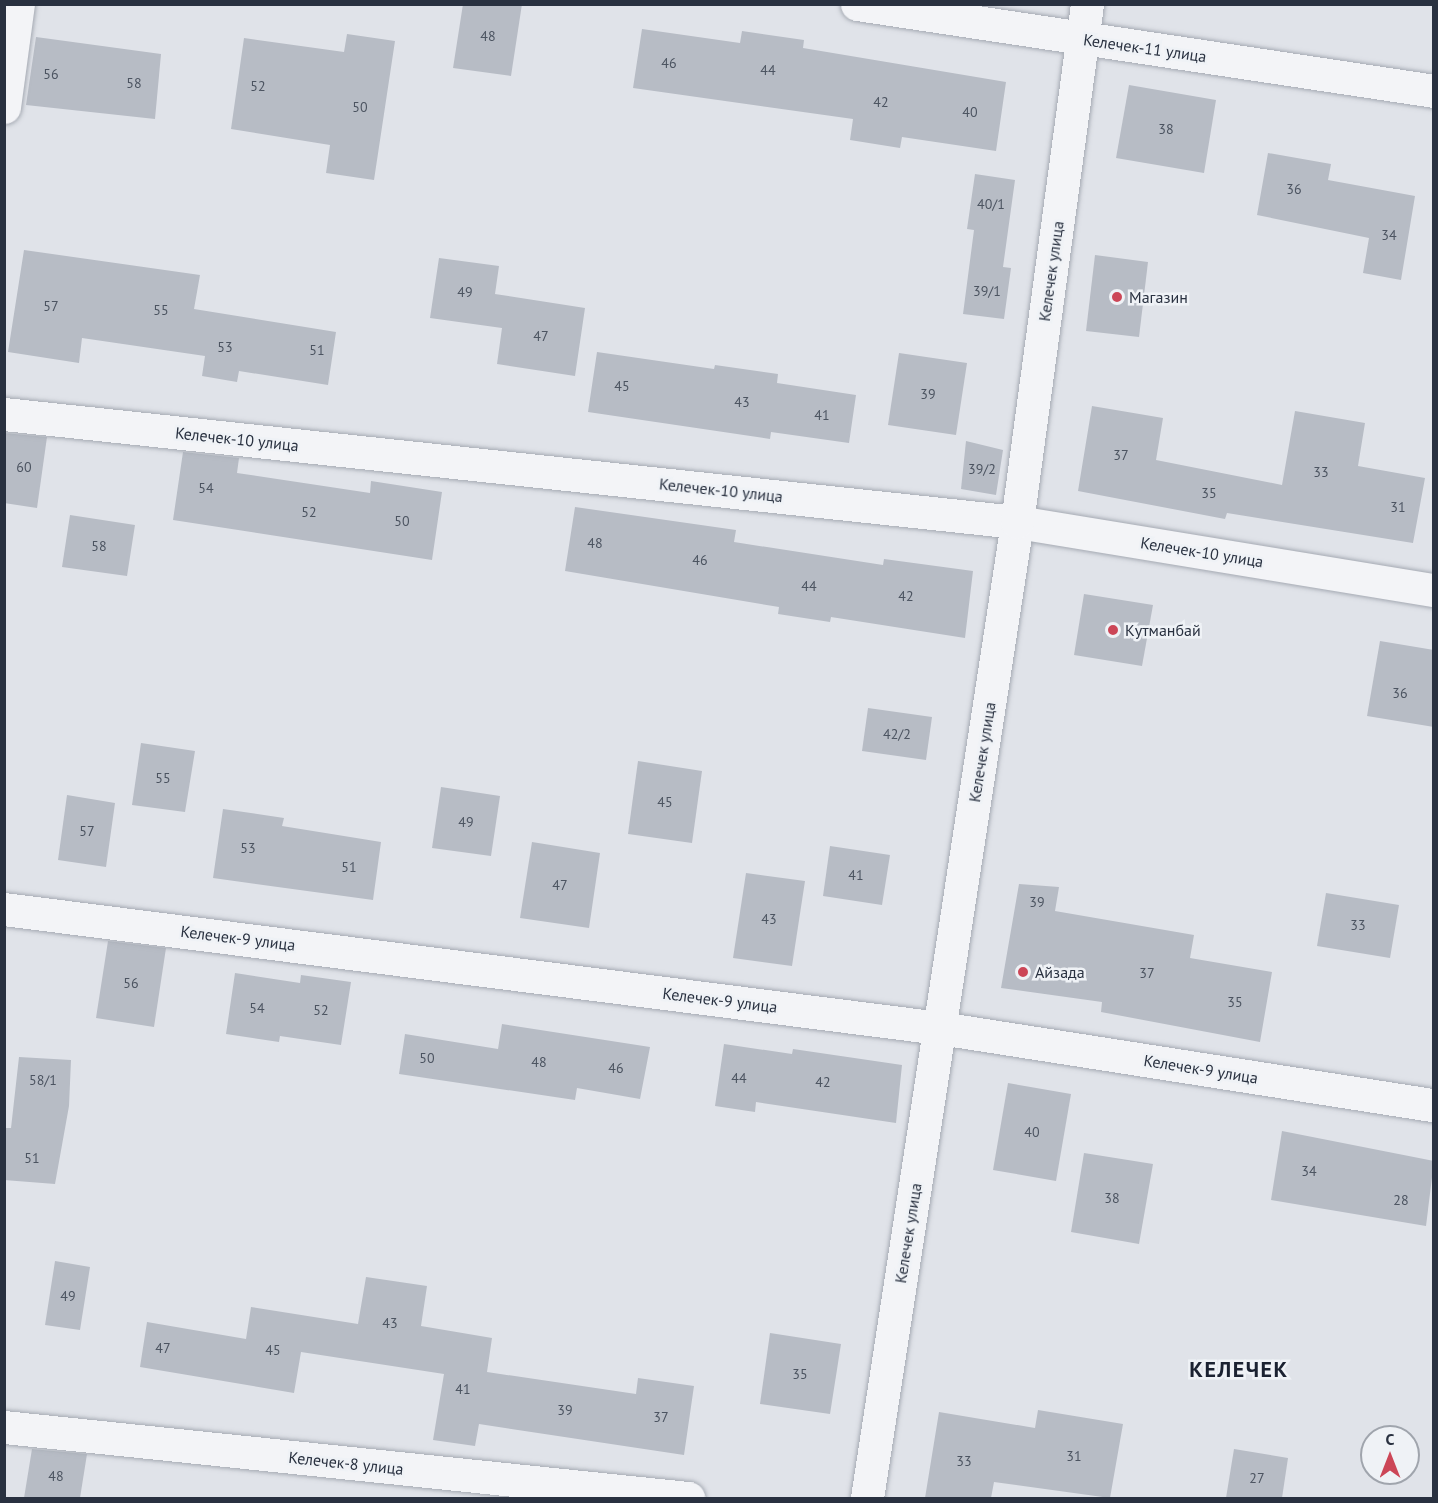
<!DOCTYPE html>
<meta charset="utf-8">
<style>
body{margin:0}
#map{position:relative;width:1438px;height:1503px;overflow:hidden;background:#e0e3e9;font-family:"PT Sans",sans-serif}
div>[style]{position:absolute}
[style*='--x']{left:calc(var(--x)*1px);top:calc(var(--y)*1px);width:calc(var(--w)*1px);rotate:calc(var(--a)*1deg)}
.building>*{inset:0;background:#b7bcc5}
.roads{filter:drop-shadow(0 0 2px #a5aab3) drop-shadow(0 0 2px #a5aab3)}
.minor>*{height:33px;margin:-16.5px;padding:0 16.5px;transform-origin:16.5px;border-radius:16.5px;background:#f3f4f7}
.dots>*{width:16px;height:16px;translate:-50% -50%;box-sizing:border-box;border:3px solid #eff2f6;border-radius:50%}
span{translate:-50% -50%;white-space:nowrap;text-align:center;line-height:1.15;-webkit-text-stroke:5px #eff2f6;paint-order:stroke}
.number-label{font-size:14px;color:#4c5461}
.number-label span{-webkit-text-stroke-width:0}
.street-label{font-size:16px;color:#293140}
.poi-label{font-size:16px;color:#293140}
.left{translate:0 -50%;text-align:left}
.district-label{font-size:22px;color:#1b2231;font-weight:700;letter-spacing:1.5px}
.frame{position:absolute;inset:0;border:6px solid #293140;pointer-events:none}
.north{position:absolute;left:1360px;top:1425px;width:60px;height:60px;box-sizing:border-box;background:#eff2f6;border:2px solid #a0a5ad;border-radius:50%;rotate:0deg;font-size:16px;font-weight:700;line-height:24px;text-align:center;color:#293140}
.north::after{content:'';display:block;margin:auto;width:21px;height:27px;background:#cc4657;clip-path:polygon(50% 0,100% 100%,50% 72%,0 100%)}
</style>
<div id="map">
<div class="building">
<i style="clip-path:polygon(463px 4px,522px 4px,511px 76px,453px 68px)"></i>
<i style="clip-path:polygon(642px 29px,740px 43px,742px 31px,804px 40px,803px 48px,1006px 82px,996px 151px,902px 137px,900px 148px,850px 140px,853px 119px,633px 88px)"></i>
<i style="clip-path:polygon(347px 34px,395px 41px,374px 180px,326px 173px,330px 145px,231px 129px,244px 38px,344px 52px)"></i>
<i style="clip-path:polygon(36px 37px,161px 54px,155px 119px,26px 105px)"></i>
<i style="clip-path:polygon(1129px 85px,1216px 100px,1204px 173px,1116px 158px)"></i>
<i style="clip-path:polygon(1268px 153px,1331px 164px,1328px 180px,1415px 196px,1401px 280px,1363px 273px,1369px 238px,1257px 215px)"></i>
<i style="clip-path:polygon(975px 174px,1015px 180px,1003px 267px,1011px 268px,1004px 319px,963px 314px,974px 230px,967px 229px)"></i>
<i style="clip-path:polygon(24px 250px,200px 275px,194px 309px,336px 332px,328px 385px,239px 371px,237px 382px,202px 376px,205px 356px,82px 338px,79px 363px,8px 352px)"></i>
<i style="clip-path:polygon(1095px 255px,1148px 262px,1139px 337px,1086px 331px)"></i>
<i style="clip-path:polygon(439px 258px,499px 266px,495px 294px,585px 308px,575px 376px,497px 364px,502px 328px,430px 318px)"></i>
<i style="clip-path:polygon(597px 352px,714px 369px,715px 365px,778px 374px,777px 383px,856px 395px,849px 443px,771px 432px,770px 439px,588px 412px)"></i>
<i style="clip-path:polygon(899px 353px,967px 363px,956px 435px,888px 425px)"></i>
<i style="clip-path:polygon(1092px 406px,1163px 418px,1156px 460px,1282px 485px,1295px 411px,1365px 423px,1358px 466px,1425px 478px,1413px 543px,1227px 513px,1225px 519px,1078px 491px)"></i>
<i style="clip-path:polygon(4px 433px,47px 437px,37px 508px,4px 503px)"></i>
<i style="clip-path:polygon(966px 441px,1003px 450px,996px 495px,961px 489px)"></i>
<i style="clip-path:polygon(183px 452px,239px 458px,237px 473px,370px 493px,371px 481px,442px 492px,432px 560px,173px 520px)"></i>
<i style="clip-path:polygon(575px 507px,736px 530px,734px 542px,883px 565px,884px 559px,973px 571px,965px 638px,831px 617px,830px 622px,778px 614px,779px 607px,565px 571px)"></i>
<i style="clip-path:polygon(70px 515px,135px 525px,127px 576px,62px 567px)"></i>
<i style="clip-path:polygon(1084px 594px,1153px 605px,1142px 666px,1074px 655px)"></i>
<i style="clip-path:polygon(1380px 641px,1434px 650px,1434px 727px,1367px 716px)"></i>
<i style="clip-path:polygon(868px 708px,932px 717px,926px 760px,862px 751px)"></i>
<i style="clip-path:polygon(141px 743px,195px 751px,185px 812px,132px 805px)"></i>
<i style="clip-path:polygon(638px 761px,702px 771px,692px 843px,628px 834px)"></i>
<i style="clip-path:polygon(441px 787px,500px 796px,491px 856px,432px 848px)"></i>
<i style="clip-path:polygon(67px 795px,115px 803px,106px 867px,58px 860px)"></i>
<i style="clip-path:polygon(223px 809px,284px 818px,282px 826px,381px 842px,373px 900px,213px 878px)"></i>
<i style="clip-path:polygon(532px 842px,600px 853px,589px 928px,520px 918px)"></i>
<i style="clip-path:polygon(830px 846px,890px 855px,882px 905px,823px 896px)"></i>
<i style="clip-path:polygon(746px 873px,805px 881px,792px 966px,733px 958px)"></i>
<i style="clip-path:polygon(1019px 884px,1059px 887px,1055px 911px,1194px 935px,1190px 958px,1272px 972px,1260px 1042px,1101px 1012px,1102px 1002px,1001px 988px)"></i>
<i style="clip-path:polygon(1326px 893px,1399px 905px,1390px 958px,1317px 946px)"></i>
<i style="clip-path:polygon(108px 941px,166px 948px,154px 1027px,96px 1018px)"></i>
<i style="clip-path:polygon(235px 973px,300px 983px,301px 975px,351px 982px,341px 1045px,280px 1036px,279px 1042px,226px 1034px)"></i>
<i style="clip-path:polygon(502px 1024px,650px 1047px,640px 1099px,577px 1088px,575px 1100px,399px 1074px,405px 1034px,498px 1049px)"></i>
<i style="clip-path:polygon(724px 1044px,792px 1054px,793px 1049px,902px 1065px,896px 1123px,756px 1102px,755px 1112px,715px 1106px)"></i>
<i style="clip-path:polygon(19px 1057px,71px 1060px,69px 1106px,55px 1184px,4px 1180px,4px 1128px,11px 1128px)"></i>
<i style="clip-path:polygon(1008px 1083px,1071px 1094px,1056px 1181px,993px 1170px)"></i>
<i style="clip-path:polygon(1282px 1131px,1434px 1161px,1426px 1226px,1271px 1200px)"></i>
<i style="clip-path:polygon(1084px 1153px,1153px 1164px,1139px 1244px,1071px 1232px)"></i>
<i style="clip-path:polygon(55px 1261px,90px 1267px,80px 1330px,45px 1325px)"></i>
<i style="clip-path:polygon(366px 1277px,427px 1286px,421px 1326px,492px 1338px,487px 1372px,636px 1394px,638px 1378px,694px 1386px,684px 1455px,479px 1424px,475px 1446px,433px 1440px,444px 1374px,301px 1352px,294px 1393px,140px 1367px,147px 1322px,246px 1339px,251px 1307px,358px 1324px)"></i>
<i style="clip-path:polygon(770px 1333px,841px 1344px,830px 1414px,760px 1404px)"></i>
<i style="clip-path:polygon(1038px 1410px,1123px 1424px,1110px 1498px,994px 1482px,991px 1498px,925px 1498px,939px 1412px,1035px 1428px)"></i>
<i style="clip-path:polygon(32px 1449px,87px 1454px,80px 1498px,24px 1498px)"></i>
<i style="clip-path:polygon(1234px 1449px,1288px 1458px,1282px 1498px,1226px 1498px)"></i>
</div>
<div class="roads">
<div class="minor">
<i style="--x:857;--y:4;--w:584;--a:8.57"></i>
<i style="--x:4;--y:107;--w:104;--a:-82.3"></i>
<i style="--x:4;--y:414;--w:1019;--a:6.09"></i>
<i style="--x:1017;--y:522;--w:423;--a:9.3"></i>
<i style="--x:4;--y:909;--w:944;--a:7.25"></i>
<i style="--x:940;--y:1028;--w:500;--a:8.9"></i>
<i style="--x:4;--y:1427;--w:688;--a:5.93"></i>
<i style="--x:867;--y:1498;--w:987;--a:-81.26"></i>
<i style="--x:1017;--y:522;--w:523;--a:-82.3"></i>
</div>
</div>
<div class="dots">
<i style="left:1117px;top:297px;background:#cc4657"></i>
<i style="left:1113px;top:630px;background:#cc4657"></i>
<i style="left:1023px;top:972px;background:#cc4657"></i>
</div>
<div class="number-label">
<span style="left:488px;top:36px">48</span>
<span style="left:669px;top:63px">46</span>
<span style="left:768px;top:70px">44</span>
<span style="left:51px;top:74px">56</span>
<span style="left:134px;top:83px">58</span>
<span style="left:258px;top:86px">52</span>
<span style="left:881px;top:102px">42</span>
<span style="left:360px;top:107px">50</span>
<span style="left:970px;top:112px">40</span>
<span style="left:1166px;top:129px">38</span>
<span style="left:1294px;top:189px">36</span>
<span style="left:991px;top:204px">40/1</span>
<span style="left:1389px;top:235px">34</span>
<span style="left:987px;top:291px">39/1</span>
<span style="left:465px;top:292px">49</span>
<span style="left:51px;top:306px">57</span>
<span style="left:161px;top:310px">55</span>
<span style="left:541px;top:336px">47</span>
<span style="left:225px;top:347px">53</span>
<span style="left:317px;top:350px">51</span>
<span style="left:622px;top:386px">45</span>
<span style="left:928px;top:394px">39</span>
<span style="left:742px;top:402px">43</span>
<span style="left:822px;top:415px">41</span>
<span style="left:1121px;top:455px">37</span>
<span style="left:24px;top:467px">60</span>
<span style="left:982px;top:469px">39/2</span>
<span style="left:1321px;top:472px">33</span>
<span style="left:206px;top:488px">54</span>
<span style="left:1209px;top:493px">35</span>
<span style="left:1398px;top:507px">31</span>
<span style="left:309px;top:512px">52</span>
<span style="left:402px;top:521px">50</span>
<span style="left:595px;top:543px">48</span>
<span style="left:99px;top:546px">58</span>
<span style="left:700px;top:560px">46</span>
<span style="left:809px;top:586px">44</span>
<span style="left:906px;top:596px">42</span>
<span style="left:1400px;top:693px">36</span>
<span style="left:897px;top:734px">42/2</span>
<span style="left:163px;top:778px">55</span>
<span style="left:665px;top:802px">45</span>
<span style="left:466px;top:822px">49</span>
<span style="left:87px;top:831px">57</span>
<span style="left:248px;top:848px">53</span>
<span style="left:349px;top:867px">51</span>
<span style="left:856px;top:875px">41</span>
<span style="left:560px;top:885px">47</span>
<span style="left:1037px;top:902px">39</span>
<span style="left:769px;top:919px">43</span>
<span style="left:1358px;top:925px">33</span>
<span style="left:1147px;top:973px">37</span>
<span style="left:131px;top:983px">56</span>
<span style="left:1235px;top:1002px">35</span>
<span style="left:257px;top:1008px">54</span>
<span style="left:321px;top:1010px">52</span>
<span style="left:427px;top:1058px">50</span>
<span style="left:539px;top:1062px">48</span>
<span style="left:616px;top:1068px">46</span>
<span style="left:739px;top:1078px">44</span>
<span style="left:43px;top:1080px">58/1</span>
<span style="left:823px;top:1082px">42</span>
<span style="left:1032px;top:1132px">40</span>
<span style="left:32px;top:1158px">51</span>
<span style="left:1309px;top:1171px">34</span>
<span style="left:1112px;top:1198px">38</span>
<span style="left:1401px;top:1200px">28</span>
<span style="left:68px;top:1296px">49</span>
<span style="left:390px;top:1323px">43</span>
<span style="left:163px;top:1348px">47</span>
<span style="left:273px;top:1350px">45</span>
<span style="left:800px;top:1374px">35</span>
<span style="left:463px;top:1389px">41</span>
<span style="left:565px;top:1410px">39</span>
<span style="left:661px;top:1417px">37</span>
<span style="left:1074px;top:1456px">31</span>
<span style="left:964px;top:1461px">33</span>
<span style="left:56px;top:1476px">48</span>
<span style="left:1257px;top:1478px">27</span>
</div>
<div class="street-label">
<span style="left:1145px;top:48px;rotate:8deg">Келечек-11 улица</span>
<span style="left:1051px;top:271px;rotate:-82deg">Келечек улица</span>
<span style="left:237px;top:439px;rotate:6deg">Келечек-10 улица</span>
<span style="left:721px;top:490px;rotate:6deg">Келечек-10 улица</span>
<span style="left:1202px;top:552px;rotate:9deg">Келечек-10 улица</span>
<span style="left:982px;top:752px;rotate:-81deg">Келечек улица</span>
<span style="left:238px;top:938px;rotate:7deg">Келечек-9 улица</span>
<span style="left:720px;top:1000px;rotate:7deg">Келечек-9 улица</span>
<span style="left:1201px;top:1069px;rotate:9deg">Келечек-9 улица</span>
<span style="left:908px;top:1233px;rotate:-81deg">Келечек улица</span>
<span style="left:346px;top:1463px;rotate:6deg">Келечек-8 улица</span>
</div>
<div class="poi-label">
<span class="left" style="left:1129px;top:297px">Магазин</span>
<span class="left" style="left:1125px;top:630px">Кутманбай</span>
<span class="left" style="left:1035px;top:972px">Айзада</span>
</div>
<div class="district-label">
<span style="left:1239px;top:1370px">КЕЛЕЧЕК</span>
</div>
<div class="frame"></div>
<div class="north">С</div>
</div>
